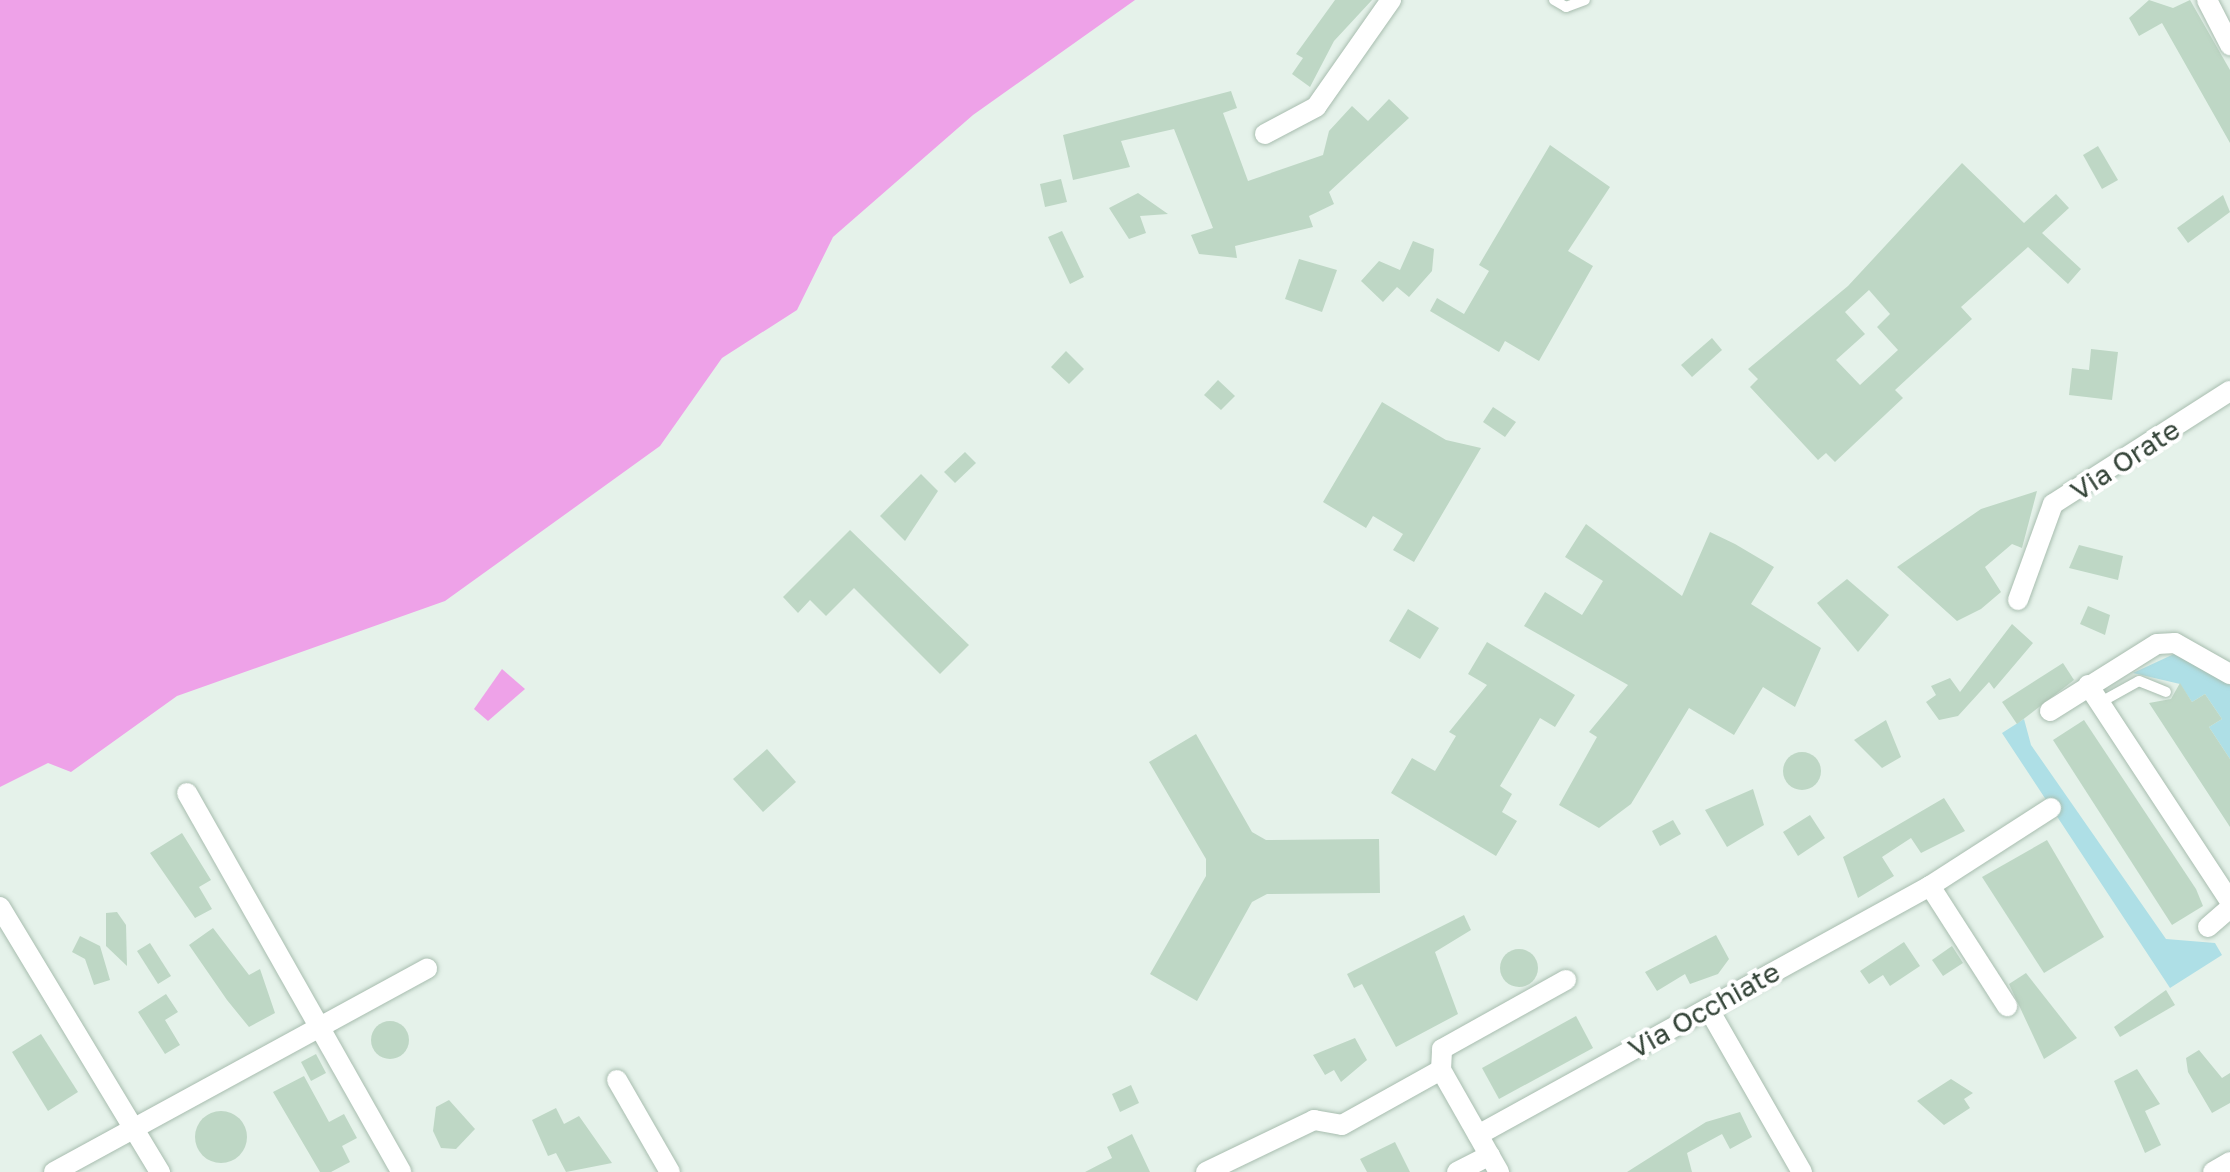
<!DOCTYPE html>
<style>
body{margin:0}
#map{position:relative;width:2230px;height:1172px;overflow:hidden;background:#e5f2ea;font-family:"Golos Text",sans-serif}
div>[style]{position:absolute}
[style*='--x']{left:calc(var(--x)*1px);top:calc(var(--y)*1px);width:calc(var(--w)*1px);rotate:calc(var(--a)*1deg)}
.green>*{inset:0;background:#aedfe6}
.water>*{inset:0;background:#eea2e8}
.building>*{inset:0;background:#bed7c5}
.round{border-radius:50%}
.roads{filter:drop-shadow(0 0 2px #a8bdaf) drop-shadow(0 0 2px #a8bdaf)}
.service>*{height:10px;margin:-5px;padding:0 5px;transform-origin:5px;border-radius:5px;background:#fff}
.minor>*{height:20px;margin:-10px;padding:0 10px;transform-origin:10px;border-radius:10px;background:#fff}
span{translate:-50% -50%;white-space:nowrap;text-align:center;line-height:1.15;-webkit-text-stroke:8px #fff;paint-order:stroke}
.street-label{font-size:28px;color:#354539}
</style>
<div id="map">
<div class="green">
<i style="clip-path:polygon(2174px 654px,2230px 685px,2230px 759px,2209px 727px,2222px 719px,2205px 694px,2192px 702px,2180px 684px,2133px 673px)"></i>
<i style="clip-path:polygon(2024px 719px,2031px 745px,2166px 939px,2215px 943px,2222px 955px,2170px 988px,2002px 733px)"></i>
</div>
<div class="water">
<i style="clip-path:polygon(0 0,1135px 0,973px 115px,833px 237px,797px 310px,722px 358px,660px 446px,445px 601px,177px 696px,71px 772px,48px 763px,0 787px)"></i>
<i style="clip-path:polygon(502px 669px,525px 689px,488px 721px,474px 709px)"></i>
</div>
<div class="building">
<i style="clip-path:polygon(1335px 0,1372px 0,1334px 41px,1310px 87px,1292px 74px,1303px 58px,1296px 54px)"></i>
<i style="clip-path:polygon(2149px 0,2173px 8px,2190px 0,2230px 70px,2230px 143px,2162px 23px,2139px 36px,2129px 18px)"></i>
<i style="clip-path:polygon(1231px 91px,1237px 108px,1223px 113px,1248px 181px,1323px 155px,1329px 131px,1352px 106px,1368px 121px,1389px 99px,1409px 118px,1329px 192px,1334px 204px,1309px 216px,1313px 227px,1235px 246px,1237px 258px,1199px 254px,1191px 235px,1213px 228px,1174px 129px,1121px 141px,1130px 167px,1073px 180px,1063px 135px)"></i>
<i style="clip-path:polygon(1550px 145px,1610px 187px,1568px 251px,1593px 266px,1539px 361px,1505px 341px,1499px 352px,1430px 311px,1437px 298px,1464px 314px,1489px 271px,1479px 265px)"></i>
<i style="clip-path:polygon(2098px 146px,2118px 180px,2102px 189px,2083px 155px)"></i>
<i style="clip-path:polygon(evenodd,1962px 163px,2024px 223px,2056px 194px,2069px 208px,2042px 233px,2081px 269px,2068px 284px,2028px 247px,1961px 307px,1972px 319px,1895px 390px,1903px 398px,1835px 462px,1826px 453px,1818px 460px,1750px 387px,1758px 379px,1748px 369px,1848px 286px,1962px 163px,1869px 290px,1890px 314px,1877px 327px,1898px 350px,1860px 385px,1836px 360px,1865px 334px,1845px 312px,1869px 290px)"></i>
<i style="clip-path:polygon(1061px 179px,1067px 202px,1045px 207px,1040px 184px)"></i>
<i style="clip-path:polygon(1138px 193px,1168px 214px,1140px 216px,1146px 233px,1129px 239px,1109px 208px)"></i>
<i style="clip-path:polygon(2223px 195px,2230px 212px,2188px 243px,2177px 228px)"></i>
<i style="clip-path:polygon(1062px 231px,1084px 277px,1070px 284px,1048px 237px)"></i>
<i style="clip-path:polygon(1413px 241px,1434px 249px,1432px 271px,1409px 297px,1397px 287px,1383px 302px,1361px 281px,1379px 261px,1400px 270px)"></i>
<i style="clip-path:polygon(1299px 259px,1337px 270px,1322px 312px,1285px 299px)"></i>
<i style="clip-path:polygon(1712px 338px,1722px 350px,1692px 377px,1681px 365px)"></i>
<i style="clip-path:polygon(2091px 349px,2118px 352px,2112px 400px,2069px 395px,2072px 368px,2089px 370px)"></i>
<i style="clip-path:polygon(1066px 351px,1084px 369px,1069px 384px,1051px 367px)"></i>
<i style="clip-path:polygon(1218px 380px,1235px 396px,1221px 410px,1204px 395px)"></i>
<i style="clip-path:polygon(1382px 402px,1446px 440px,1481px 448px,1414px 562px,1393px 550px,1403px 534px,1373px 516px,1366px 528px,1323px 502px)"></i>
<i style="clip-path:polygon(1493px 407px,1516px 422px,1505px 437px,1483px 422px)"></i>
<i style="clip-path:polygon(965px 452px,976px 463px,955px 483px,944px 472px)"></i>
<i style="clip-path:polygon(921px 474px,938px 491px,905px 541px,880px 516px)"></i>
<i style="clip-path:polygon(2037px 491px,2022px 548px,2012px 544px,1985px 567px,2001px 592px,1981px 609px,1957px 621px,1897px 567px,1981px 509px)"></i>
<i style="clip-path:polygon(1586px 524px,1682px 596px,1710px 532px,1735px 544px,1774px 567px,1751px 604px,1821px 648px,1795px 707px,1763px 687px,1734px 735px,1689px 708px,1631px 804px,1599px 828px,1559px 805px,1597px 737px,1589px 732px,1628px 685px,1524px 626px,1545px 592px,1582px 615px,1603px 581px,1565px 557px)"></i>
<i style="clip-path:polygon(850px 530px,969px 645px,940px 674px,854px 588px,826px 616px,810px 600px,798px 613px,783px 597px)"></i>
<i style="clip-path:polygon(2079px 545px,2123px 556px,2118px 580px,2069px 568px)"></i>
<i style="clip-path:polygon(1847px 579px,1889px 615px,1858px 652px,1817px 603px)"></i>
<i style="clip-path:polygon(2088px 606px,2110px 615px,2105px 635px,2080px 624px)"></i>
<i style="clip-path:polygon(1408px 609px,1439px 628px,1420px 659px,1389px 641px)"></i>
<i style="clip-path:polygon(2012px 624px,2033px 643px,1994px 689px,1989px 682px,1958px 716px,1939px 720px,1926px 702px,1936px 695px,1931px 686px,1950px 678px,1960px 692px)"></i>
<i style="clip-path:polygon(1487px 642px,1575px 695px,1555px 727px,1540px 718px,1500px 786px,1512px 794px,1502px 812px,1517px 821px,1496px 856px,1391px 793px,1412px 758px,1435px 771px,1456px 736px,1449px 732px,1487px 685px,1468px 674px)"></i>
<i style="clip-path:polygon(2063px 663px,2074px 680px,2017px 724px,2002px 702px)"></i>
<i style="clip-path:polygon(2180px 683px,2192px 702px,2205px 694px,2222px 719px,2209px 727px,2230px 759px,2230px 827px,2149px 703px,2171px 699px)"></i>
<i style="clip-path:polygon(1886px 720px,1901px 757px,1882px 768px,1854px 740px)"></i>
<i style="clip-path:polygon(2084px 720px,2196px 889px,2203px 906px,2172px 925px,2053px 740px)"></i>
<i style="clip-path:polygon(1196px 734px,1252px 832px,1266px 840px,1379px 839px,1380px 893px,1267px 894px,1252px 902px,1197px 1001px,1150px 974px,1206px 876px,1206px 859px,1149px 762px)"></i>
<i style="clip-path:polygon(767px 749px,796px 782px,763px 812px,733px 779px)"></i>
<i class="round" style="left:1783px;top:752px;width:38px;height:38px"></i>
<i style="clip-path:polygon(1753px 789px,1764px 825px,1727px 847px,1705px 810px)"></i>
<i style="clip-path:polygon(1944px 798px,1965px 831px,1921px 853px,1911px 838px,1882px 857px,1894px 876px,1858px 898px,1843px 857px)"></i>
<i style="clip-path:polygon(1810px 815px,1825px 838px,1798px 856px,1783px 832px)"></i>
<i style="clip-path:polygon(1673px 820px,1681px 834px,1660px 846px,1652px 831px)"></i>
<i style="clip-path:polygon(182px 833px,211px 880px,199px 887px,212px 909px,195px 918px,150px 853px)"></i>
<i style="clip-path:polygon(2047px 840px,2104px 937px,2044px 973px,1982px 877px)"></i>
<i style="clip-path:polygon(117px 912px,126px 925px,127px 966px,106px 946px,106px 913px)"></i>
<i style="clip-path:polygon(1464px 915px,1471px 930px,1435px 952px,1458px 1014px,1396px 1047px,1362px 984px,1354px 988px,1347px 974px)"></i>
<i style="clip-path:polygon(213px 928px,249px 975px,260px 969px,275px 1013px,249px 1027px,227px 1000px,189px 945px)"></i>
<i style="clip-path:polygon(1716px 935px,1729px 959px,1718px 974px,1690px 984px,1685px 974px,1657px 991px,1645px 972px)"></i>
<i style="clip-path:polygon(80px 936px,100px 946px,110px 980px,94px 985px,85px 959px,72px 952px)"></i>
<i style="clip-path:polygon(1904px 942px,1920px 966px,1890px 986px,1883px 975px,1869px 984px,1860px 971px)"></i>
<i style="clip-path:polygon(150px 943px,171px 976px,158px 984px,137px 951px)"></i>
<i style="clip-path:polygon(1952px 946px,1963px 963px,1943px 976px,1932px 960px)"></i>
<i class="round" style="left:1500px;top:949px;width:38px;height:38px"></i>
<i style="clip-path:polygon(2026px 973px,2077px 1038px,2044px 1059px,2009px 984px)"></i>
<i style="clip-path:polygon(2166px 990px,2175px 1005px,2120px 1037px,2114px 1027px)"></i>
<i style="clip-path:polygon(166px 994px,178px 1012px,165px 1020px,180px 1045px,165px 1054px,138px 1012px)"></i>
<i style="clip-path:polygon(1576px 1016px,1593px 1048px,1499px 1099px,1482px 1068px)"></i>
<i class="round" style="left:371px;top:1021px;width:38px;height:38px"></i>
<i style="clip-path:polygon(41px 1034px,78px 1092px,48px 1111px,12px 1052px)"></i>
<i style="clip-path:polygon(1355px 1038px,1367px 1060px,1341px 1082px,1334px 1070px,1325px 1075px,1313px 1055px)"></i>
<i style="clip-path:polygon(2199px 1050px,2222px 1078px,2230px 1073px,2230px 1103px,2212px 1113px,2188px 1072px,2186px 1058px)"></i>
<i style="clip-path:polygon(316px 1054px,326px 1073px,311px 1081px,301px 1062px)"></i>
<i style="clip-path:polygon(2137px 1069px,2160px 1104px,2145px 1111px,2161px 1145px,2145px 1153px,2114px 1081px)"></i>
<i style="clip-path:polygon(304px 1076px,329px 1122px,344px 1114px,357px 1138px,342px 1146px,350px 1162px,331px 1172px,320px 1172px,273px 1092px)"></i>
<i style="clip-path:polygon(1951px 1079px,1973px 1093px,1964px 1099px,1970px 1108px,1944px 1125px,1917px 1101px)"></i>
<i style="clip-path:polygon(1131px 1085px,1139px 1103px,1120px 1112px,1112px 1094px)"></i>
<i style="clip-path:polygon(449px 1100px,475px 1129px,456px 1149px,441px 1148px,433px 1131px,436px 1107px)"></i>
<i style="clip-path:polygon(556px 1108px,564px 1124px,579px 1116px,612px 1163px,566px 1172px,556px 1153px,548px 1156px,532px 1120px)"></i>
<i class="round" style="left:195px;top:1111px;width:52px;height:52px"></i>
<i style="clip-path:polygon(1740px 1112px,1752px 1137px,1730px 1149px,1722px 1134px,1687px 1153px,1692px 1172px,1627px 1172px,1706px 1122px)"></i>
<i style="clip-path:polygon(1132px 1134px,1150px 1172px,1085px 1172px,1112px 1158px,1107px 1147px)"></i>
<i style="clip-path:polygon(1395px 1142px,1410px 1172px,1367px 1172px,1360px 1159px)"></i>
</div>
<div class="roads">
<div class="service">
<i style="--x:1554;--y:0;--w:14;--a:30"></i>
<i style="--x:1566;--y:7;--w:20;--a:-20"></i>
<i style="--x:2101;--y:702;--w:43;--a:-28.9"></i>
<i style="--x:2139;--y:681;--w:29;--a:22"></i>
</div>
<div class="minor">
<i style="--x:2207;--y:0;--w:51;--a:62.9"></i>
<i style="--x:1265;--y:134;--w:58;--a:-27.9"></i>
<i style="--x:1316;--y:107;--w:131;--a:-55"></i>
<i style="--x:2018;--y:600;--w:102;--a:-70"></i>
<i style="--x:2053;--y:504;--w:210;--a:-32.6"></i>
<i style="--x:2088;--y:685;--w:258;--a:56.7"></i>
<i style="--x:2050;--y:711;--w:126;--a:-32.1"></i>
<i style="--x:2157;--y:644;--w:18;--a:-3"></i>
<i style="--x:2175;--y:643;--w:63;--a:29.4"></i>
<i style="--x:187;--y:793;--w:435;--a:60.5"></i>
<i style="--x:1930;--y:886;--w:143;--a:57.3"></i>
<i style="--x:0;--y:907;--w:310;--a:58.9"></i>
<i style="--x:2208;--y:927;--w:29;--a:-41"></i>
<i style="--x:1708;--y:1008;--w:189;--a:60.2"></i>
<i style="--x:617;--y:1080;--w:106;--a:60.1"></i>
<i style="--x:1478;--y:1135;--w:516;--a:-28.85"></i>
<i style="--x:1930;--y:886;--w:144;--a:-32.8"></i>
<i style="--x:54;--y:1172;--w:425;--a:-28.6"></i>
<i style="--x:1206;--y:1172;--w:120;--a:-25.7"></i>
<i style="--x:1314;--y:1120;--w:28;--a:10"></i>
<i style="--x:1342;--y:1125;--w:113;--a:-29.1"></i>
<i style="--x:1457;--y:1172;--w:37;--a:-27"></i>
<i style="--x:1499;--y:1172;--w:117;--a:-119.6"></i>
<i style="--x:1441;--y:1070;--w:21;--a:-87"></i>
<i style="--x:1442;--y:1049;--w:142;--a:-29.1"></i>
<i style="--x:2213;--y:1172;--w:20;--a:-30"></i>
</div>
</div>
<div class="street-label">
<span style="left:2125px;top:460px;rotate:-33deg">Via Orate</span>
<span style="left:1704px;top:1010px;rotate:-29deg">Via Occhiate</span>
</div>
</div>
